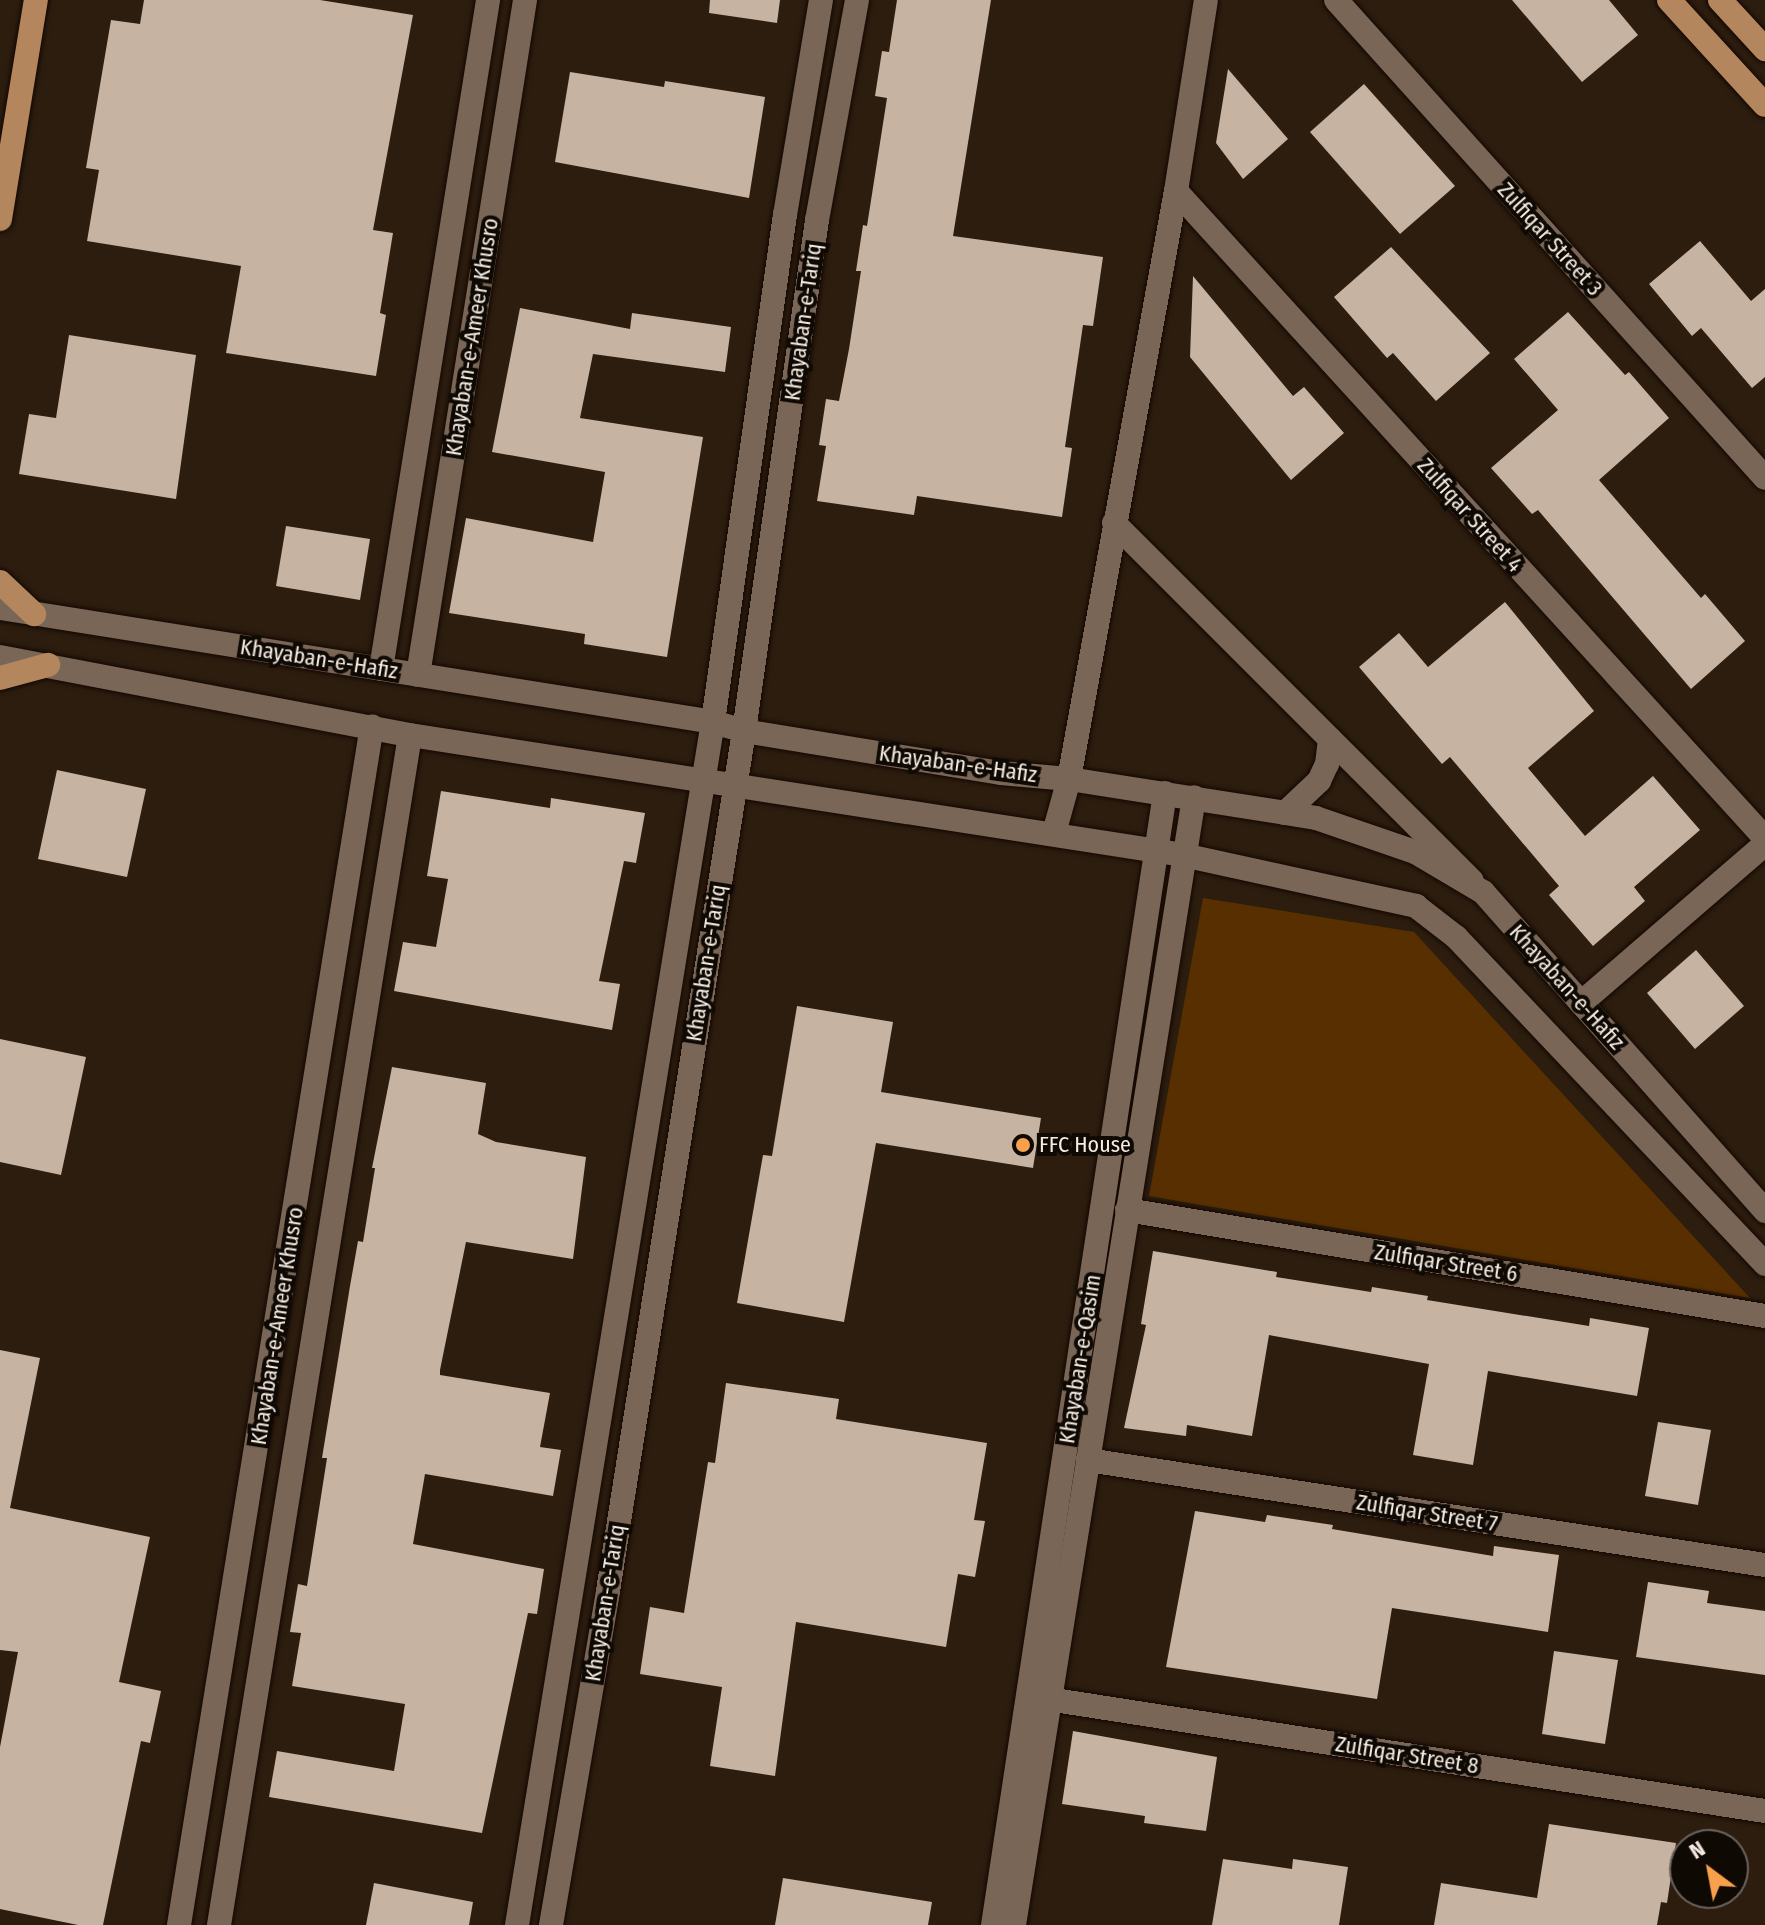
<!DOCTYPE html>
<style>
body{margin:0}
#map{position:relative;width:1765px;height:1925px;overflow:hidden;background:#2c1d0f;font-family:"Fira Sans Condensed",sans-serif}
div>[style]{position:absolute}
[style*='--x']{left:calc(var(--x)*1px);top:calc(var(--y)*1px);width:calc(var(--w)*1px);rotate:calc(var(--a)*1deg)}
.green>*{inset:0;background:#582f00}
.building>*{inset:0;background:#c7b3a2}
.roads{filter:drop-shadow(0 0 2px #140700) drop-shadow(0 0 2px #140700)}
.street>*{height:24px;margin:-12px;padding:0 12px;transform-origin:12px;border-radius:12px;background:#796657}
.secondary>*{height:24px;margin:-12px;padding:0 12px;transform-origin:12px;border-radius:12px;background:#796657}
.primary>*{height:24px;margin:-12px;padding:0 12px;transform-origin:12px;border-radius:12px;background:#b4865d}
.dots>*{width:22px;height:22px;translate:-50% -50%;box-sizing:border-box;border:4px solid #0f0904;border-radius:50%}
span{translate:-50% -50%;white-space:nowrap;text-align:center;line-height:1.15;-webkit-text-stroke:8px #0f0904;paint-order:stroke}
.street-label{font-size:22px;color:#f5ebe2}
.poi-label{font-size:22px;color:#f5ebe2}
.left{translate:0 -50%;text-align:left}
.north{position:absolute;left:1669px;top:1829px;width:80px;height:80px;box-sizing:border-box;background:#0f0904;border:2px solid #6b635d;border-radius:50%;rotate:328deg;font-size:22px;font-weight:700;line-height:32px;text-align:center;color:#f5ebe2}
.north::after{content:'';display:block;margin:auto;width:28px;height:36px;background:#f8a14a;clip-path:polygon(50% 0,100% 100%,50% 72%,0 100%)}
</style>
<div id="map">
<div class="green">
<i style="clip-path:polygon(1203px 898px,1414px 932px,1750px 1298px,1149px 1196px)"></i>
</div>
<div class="building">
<i style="clip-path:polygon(144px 0,320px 0,413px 15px,373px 230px,393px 233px,380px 313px,386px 315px,376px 376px,226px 353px,241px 266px,87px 241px,99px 170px,86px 168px,111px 20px,140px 24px)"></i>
<i style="clip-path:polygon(710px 0,780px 0,777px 23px,709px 13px)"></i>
<i style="clip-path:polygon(897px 0,991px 0,953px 236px,1103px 257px,1093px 326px,1083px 325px,1065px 447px,1072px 448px,1062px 517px,917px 496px,914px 515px,817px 501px,826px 446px,819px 445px,826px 399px,839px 401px,849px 349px,861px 271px,856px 271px,863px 225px,867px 226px,887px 98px,875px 96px,882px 51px,889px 52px)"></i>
<i style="clip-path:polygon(1512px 0,1609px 0,1638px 35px,1582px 82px)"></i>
<i style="clip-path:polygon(1228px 69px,1288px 139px,1243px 179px,1216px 143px)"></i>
<i style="clip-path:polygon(570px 72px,664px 87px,665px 81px,765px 97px,749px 198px,555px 162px)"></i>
<i style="clip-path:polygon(1364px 84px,1455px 186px,1400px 234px,1310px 132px)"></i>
<i style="clip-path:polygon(1700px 241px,1751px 301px,1765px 289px,1765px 377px,1752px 388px,1701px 328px,1692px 336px,1649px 284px)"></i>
<i style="clip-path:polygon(1391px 247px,1490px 353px,1436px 401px,1393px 353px,1387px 358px,1334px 297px)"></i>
<i style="clip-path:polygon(1193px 276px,1293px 396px,1304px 387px,1344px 433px,1291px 480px,1190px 357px)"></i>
<i style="clip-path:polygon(520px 308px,630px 329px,632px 313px,731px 327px,725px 372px,593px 354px,580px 418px,703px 437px,667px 657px,584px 644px,585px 634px,449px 613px,466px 518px,593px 542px,605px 472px,492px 452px)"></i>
<i style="clip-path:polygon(1568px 312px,1625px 375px,1629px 372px,1669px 418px,1599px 480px,1701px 598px,1705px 594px,1745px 641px,1691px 689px,1538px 510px,1532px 514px,1491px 468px,1558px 410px,1514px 359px)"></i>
<i style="clip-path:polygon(69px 335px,196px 355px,176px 499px,19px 474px,29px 414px,56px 418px)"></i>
<i style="clip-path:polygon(286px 526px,370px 539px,360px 600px,276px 586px)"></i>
<i style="clip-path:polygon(1505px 602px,1594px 711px,1528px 768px,1585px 836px,1653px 776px,1700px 830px,1634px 887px,1645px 901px,1593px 946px,1549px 895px,1559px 886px,1450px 757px,1442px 764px,1359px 667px,1399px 633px,1428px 667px)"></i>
<i style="clip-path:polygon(57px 770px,146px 789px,127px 877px,38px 859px)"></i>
<i style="clip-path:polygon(441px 791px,550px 808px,551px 798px,645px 813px,636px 863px,624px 861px,599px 981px,620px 984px,612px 1030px,394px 991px,403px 942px,436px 947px,448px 879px,427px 876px)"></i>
<i style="clip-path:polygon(1696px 950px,1744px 1006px,1695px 1049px,1647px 993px)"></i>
<i style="clip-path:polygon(797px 1006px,893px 1022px,881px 1092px,1041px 1118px,1033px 1168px,876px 1143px,844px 1322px,737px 1303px,763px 1155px,772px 1156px)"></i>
<i style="clip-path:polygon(0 1039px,86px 1057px,61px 1175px,0 1162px)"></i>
<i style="clip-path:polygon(392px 1067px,486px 1083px,478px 1134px,496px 1142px,586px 1157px,573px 1259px,466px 1242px,440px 1370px,440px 1375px,550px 1393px,540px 1447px,561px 1450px,553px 1496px,425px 1474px,413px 1544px,544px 1569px,537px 1614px,528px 1613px,482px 1833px,269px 1797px,277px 1751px,394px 1771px,405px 1704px,292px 1686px,301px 1633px,290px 1632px,298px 1584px,307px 1586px,327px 1458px,322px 1458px,350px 1286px,358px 1241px,363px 1242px,375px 1168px,372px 1168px)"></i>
<i style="clip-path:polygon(1153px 1251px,1277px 1272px,1276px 1277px,1371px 1292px,1372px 1287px,1428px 1296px,1427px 1300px,1589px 1326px,1590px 1318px,1649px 1328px,1637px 1396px,1488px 1371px,1473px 1465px,1413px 1455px,1429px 1364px,1269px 1335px,1252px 1436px,1187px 1425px,1186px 1436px,1124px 1428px,1146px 1325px,1141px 1324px)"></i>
<i style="clip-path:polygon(0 1350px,40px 1358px,10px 1508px,150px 1537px,119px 1682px,161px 1691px,150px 1743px,141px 1741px,103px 1925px,78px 1925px,0 1909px,0 1747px,18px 1652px,0 1650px)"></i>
<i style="clip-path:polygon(726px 1383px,839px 1399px,836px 1419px,987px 1443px,974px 1520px,985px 1521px,975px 1577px,958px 1574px,946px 1647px,796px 1622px,775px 1776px,710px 1766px,722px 1687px,640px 1674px,650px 1607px,684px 1613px,708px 1462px,715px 1463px)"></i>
<i style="clip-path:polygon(1658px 1422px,1711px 1430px,1698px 1505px,1645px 1496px)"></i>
<i style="clip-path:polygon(1195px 1511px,1265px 1522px,1267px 1515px,1333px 1525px,1332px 1529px,1493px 1556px,1494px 1546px,1559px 1555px,1548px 1632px,1392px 1608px,1377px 1699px,1166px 1667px)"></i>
<i style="clip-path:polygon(1648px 1582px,1709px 1591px,1707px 1603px,1765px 1611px,1765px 1675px,1636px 1657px)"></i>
<i style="clip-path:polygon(1554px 1651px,1618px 1660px,1605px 1744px,1542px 1734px)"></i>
<i style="clip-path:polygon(1073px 1731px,1217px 1757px,1206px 1831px,1144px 1823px,1145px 1816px,1062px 1804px)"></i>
<i style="clip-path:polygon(1549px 1824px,1676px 1843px,1667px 1903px,1661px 1902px,1657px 1925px,1434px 1925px,1441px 1883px,1537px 1898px)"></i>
<i style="clip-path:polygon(1223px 1859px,1292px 1869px,1293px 1859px,1348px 1867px,1339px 1925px,1212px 1925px)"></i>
<i style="clip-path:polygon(783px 1878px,932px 1902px,928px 1925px,775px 1925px)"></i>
<i style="clip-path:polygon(374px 1883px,473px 1902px,469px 1925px,366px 1925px)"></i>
</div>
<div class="roads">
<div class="street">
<i style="--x:1336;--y:0;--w:642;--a:48.09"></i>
<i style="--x:1176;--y:191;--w:875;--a:47.69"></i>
<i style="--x:1114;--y:523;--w:506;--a:45"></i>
<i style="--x:381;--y:669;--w:678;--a:-80.91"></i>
<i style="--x:418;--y:675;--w:683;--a:-80.99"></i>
<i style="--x:1054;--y:833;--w:56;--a:-74.5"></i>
<i style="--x:1069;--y:779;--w:598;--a:-79.69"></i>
<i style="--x:1176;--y:191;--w:193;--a:-81.1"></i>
<i style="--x:1581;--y:1003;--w:243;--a:-40.8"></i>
<i style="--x:1127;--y:1210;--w:647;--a:9.43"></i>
<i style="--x:1088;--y:1460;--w:685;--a:8.82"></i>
<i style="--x:1048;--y:1699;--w:726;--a:8.88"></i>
<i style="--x:179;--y:1925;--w:1214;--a:-80.86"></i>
<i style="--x:219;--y:1925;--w:1205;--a:-80.88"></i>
<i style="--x:517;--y:1925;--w:1219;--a:-80.75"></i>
<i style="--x:713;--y:722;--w:512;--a:-81.92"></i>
<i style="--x:785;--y:215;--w:218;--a:-80.5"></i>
<i style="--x:551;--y:1925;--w:339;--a:-80.3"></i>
<i style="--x:608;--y:1591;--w:871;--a:-81.01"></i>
<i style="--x:744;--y:731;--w:516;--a:-81.87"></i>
<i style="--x:817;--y:220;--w:224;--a:-79.7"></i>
</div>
<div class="secondary">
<i style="--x:0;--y:608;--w:722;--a:9.08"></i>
<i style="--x:713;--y:722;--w:32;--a:16"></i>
<i style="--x:744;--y:731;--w:260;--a:9.3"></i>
<i style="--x:1001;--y:773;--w:68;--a:5"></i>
<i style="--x:1069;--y:779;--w:219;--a:8.9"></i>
<i style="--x:1285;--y:813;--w:31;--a:9"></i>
<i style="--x:1316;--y:818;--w:105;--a:19"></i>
<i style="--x:1415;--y:852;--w:79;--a:30.5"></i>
<i style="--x:1483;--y:892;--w:426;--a:48.5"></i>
<i style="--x:0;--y:657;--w:417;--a:10.8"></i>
<i style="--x:410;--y:735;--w:782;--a:8.82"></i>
<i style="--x:1183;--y:855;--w:239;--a:12.3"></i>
<i style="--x:1416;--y:906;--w:51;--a:37.8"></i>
<i style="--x:1456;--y:937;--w:450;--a:46.6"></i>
<i style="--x:1285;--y:813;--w:47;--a:-43.3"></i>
<i style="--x:1319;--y:781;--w:19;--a:-65"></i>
<i style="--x:1327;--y:764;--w:25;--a:-83"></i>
<i style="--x:993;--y:1925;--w:1145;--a:-81.36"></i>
<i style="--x:1014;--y:1925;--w:1142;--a:-80.93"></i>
</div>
<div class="primary">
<i style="--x:1669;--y:0;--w:142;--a:47.6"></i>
<i style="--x:1720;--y:0;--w:67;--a:47.4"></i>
<i style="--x:0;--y:219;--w:222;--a:-80.7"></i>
<i style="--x:0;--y:582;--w:47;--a:43.3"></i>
<i style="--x:0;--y:678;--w:50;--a:-15.2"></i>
</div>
</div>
<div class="dots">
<i style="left:1023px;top:1145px;background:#f8a14a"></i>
</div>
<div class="street-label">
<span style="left:1550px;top:239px;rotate:48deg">Zulfiqar Street 3</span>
<span style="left:803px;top:322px;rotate:-82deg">Khayaban-e-Tariq</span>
<span style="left:472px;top:337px;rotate:-81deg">Khayaban-e-Ameer Khusro</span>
<span style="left:1470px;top:515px;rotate:48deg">Zulfiqar Street 4</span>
<span style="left:319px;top:659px;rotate:9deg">Khayaban-e-Hafiz</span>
<span style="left:958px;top:764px;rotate:8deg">Khayaban-e-Hafiz</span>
<span style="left:706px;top:963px;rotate:-81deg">Khayaban-e-Tariq</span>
<span style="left:1567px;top:987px;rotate:48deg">Khayaban-e-Hafiz</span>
<span style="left:1446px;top:1263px;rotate:9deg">Zulfiqar Street 6</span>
<span style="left:277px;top:1326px;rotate:-81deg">Khayaban-e-Ameer Khusro</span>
<span style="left:1080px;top:1359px;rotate:-81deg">Khayaban-e-Qasim</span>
<span style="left:1427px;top:1513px;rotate:9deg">Zulfiqar Street 7</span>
<span style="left:605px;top:1603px;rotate:-81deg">Khayaban-e-Tariq</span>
<span style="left:1407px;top:1755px;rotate:9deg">Zulfiqar Street 8</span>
</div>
<div class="poi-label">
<span class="left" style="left:1039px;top:1145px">FFC House</span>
</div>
<div class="north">N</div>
</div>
